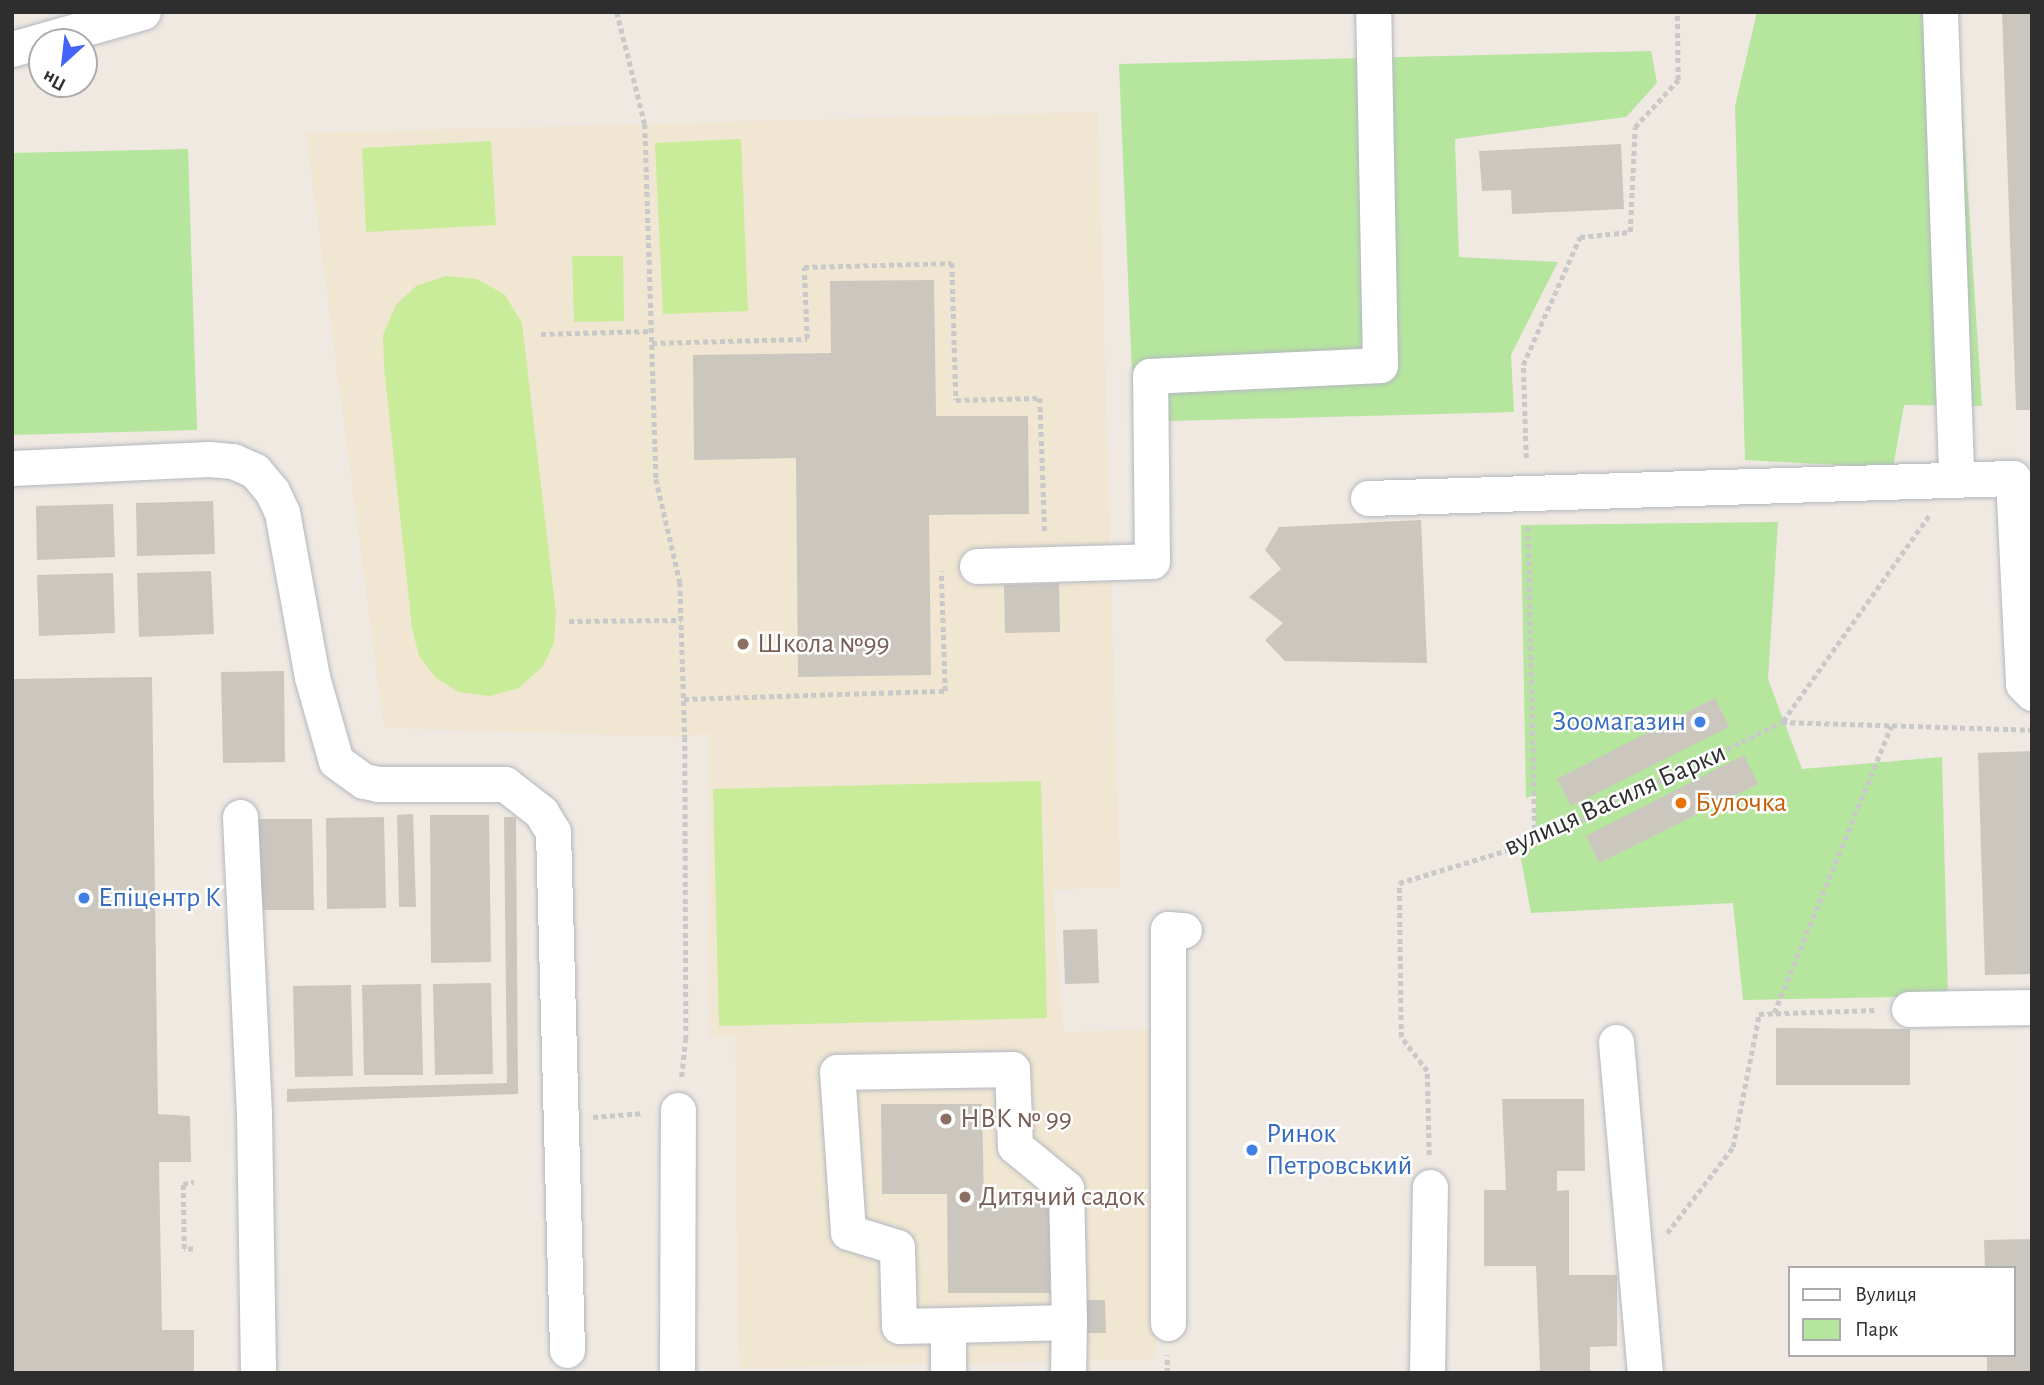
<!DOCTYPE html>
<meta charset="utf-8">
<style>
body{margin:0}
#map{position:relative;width:2044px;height:1385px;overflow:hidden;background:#efe9e1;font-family:"Alegreya Sans",sans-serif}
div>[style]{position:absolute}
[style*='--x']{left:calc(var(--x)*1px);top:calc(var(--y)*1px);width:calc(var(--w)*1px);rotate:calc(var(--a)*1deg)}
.education>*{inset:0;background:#f0e6d1}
.green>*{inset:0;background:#b6e59e}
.pitch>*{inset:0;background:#c9ec9a}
.building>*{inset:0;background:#cbc7bf}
.path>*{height:4.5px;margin-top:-2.25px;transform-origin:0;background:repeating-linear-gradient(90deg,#c9c9c9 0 5px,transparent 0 8.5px)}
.roads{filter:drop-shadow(0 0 2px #b4b7c1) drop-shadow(0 0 2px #b4b7c1)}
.minor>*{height:35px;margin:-17.5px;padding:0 17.5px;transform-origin:17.5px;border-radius:17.5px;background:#fff}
.dots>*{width:19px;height:19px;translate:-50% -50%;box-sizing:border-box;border:4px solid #fff;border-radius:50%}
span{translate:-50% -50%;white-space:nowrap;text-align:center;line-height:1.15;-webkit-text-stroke:5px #fff;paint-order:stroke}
.education-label{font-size:28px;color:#785e54}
.left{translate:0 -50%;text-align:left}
.shop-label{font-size:28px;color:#366cbe}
.right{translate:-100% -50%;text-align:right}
.street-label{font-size:28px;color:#2e2e2e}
.food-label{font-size:28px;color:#c56008}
.frame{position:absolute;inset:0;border:14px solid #2e2e2e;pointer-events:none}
.legend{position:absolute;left:1788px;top:1266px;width:228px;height:91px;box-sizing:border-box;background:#fff;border:2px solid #ababab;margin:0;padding:9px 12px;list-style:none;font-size:21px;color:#2e2e2e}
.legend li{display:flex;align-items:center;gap:14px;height:35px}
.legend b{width:35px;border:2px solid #ababab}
.north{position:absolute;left:28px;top:28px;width:70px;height:70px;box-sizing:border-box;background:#fff;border:2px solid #ababab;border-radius:50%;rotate:207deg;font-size:19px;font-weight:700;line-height:28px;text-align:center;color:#2e2e2e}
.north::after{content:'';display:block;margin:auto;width:24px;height:32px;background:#4264fb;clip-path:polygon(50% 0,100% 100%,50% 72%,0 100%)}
</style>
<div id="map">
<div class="education">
<i style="clip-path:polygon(1098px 112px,1120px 887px,1053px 890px,1063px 1032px,1155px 1029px,1156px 1359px,739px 1368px,735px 1036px,709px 1037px,709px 733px,685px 737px,384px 728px,306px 133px)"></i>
</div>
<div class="green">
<i style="clip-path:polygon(1757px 12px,1956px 12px,1982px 406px,1904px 405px,1893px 468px,1745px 460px,1735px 106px)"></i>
<i style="clip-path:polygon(1651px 51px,1657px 83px,1626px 117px,1455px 139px,1459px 257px,1558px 262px,1511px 355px,1514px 412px,1134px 422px,1119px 64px)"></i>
<i style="clip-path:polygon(188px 149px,197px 430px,12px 435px,12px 153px)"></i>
<i style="clip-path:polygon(1778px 522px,1768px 679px,1802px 769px,1942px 757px,1948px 996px,1743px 1000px,1733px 903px,1531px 913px,1519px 848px,1535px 842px,1536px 794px,1526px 798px,1521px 525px)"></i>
</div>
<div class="pitch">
<i style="clip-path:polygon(741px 139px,748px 311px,663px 314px,655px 143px)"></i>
<i style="clip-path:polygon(491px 141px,496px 225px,366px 232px,362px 148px)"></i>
<i style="clip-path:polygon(572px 256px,623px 256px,624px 321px,574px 322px)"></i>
<i style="clip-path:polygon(446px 276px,477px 279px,505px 295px,522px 323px,556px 613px,554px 643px,543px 666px,519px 688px,489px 696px,459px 692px,436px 678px,419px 656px,412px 628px,384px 367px,383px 335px,396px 305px,416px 286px)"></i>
<i style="clip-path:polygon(1041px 781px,1047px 1018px,719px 1026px,713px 789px)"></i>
</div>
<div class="building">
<i style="clip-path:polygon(2002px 12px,2032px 12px,2032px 410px,2016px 410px)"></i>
<i style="clip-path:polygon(1621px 144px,1624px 209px,1512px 214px,1511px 190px,1482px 191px,1479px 151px)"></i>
<i style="clip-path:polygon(934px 280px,936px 416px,1028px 416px,1029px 514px,929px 515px,931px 675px,798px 677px,796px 458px,694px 460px,693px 355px,831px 353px,830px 281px)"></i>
<i style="clip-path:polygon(213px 501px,215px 554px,137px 556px,136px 503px)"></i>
<i style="clip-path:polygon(113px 504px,115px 557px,37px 560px,36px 506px)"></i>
<i style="clip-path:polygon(1421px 520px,1427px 663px,1285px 661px,1265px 640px,1283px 623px,1249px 597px,1281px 569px,1265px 550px,1279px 527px)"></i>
<i style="clip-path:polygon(211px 571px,214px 634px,139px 637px,137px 573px)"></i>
<i style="clip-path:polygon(113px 573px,115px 633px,39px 636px,37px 575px)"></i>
<i style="clip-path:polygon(1059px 583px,1060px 632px,1005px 633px,1004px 585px)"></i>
<i style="clip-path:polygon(284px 671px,285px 762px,223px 763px,221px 672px)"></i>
<i style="clip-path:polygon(152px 677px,158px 1114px,190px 1116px,191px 1162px,159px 1162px,162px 1330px,194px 1330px,194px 1373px,12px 1373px,12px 679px)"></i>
<i style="clip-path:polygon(1715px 698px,1729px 727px,1571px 806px,1557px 779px)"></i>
<i style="clip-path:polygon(2032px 751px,2032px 974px,1985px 975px,1978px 753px)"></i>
<i style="clip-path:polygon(1744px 755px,1758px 784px,1599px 863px,1586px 836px)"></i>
<i style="clip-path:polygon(413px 814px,416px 907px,399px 907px,397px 815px)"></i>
<i style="clip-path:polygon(430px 815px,489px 815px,491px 962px,431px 963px)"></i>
<i style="clip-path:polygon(384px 817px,386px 908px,327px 909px,326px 818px)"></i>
<i style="clip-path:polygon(504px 817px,516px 817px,518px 1094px,287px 1102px,287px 1089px,507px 1083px)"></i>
<i style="clip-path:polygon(254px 819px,312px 819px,314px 910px,256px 910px)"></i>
<i style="clip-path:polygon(1097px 929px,1099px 983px,1065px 984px,1063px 930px)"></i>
<i style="clip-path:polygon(491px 983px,493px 1074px,435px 1075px,433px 984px)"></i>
<i style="clip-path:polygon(421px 984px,423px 1075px,364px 1075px,362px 985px)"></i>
<i style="clip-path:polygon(351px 985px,353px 1076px,295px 1077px,293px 986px)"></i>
<i style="clip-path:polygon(1776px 1028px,1910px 1029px,1910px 1085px,1776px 1085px)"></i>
<i style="clip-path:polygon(1502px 1099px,1584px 1099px,1585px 1171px,1557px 1171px,1557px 1191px,1569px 1190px,1569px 1275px,1617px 1275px,1617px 1346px,1590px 1347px,1590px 1370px,1599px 1373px,1518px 1373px,1540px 1370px,1536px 1266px,1484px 1266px,1484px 1190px,1506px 1190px)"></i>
<i style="clip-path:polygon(881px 1104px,982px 1104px,984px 1201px,1049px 1200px,1050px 1293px,948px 1293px,947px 1194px,882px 1194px)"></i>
<i style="clip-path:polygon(2032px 1239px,2032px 1373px,1987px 1373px,1987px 1355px,2014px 1355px,2014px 1268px,1985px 1268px,1984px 1240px)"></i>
<i style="clip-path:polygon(1086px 1300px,1105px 1300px,1106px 1333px,1086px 1333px)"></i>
</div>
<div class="path">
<i style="--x:617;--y:12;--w:115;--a:76"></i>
<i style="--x:645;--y:124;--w:355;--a:88.2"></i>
<i style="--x:656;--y:479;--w:106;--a:76.9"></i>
<i style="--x:680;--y:582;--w:155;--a:88.2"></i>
<i style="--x:685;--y:737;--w:301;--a:89.8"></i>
<i style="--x:686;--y:1038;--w:39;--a:96"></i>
<i style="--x:541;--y:334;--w:110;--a:-1.6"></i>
<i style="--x:652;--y:343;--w:155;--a:-1.5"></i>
<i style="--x:807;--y:339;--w:72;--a:-92.4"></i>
<i style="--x:804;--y:267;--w:148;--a:-1.5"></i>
<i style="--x:952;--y:263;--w:137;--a:88.3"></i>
<i style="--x:956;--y:400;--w:84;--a:-1.4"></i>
<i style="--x:1040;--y:398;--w:134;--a:87.9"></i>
<i style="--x:1526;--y:458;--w:93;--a:-91.8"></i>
<i style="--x:1523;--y:365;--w:140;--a:-66"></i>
<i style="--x:1580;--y:237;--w:50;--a:-5.7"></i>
<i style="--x:1630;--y:232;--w:105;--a:-87.3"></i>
<i style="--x:1635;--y:127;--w:64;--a:-47.5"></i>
<i style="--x:1678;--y:80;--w:68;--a:-90.8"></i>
<i style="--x:1528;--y:527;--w:315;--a:88.7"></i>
<i style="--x:569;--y:621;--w:112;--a:-0.5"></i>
<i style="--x:684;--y:699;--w:261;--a:-1.8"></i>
<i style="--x:945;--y:691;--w:120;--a:-91.9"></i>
<i style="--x:1783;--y:721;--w:254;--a:-54.6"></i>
<i style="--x:1774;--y:1013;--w:310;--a:-67.8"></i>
<i style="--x:593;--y:1117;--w:51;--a:-4.5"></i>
<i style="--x:1429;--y:1155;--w:84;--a:-91.4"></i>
<i style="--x:1427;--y:1071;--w:43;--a:-127.4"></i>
<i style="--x:1401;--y:1037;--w:154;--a:-90.7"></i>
<i style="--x:1399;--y:883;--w:142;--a:-16.8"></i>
<i style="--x:1535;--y:842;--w:275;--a:-25.9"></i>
<i style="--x:1782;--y:722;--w:250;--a:1.8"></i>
<i style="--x:1667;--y:1233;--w:108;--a:-52.5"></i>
<i style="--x:1733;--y:1147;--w:136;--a:-78.9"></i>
<i style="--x:1759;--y:1014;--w:118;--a:-1.9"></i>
<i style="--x:193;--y:1249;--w:9;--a:180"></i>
<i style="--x:184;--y:1249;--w:65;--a:-90.9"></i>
<i style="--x:183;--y:1184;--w:11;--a:-10"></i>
<i style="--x:1167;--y:1373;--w:18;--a:-90"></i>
</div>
<div class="roads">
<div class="minor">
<i style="--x:1940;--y:12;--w:466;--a:88"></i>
<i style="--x:12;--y:49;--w:136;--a:-15.8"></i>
<i style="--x:12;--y:468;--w:197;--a:-2.6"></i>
<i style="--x:209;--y:459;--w:24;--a:5"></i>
<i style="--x:233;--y:461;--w:24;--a:24"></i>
<i style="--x:255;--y:471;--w:26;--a:50"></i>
<i style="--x:272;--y:491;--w:23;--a:65"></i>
<i style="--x:282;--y:512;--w:168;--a:79.7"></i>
<i style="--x:312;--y:677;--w:87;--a:74.1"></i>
<i style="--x:336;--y:761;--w:34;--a:36"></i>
<i style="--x:364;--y:781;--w:14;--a:12"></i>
<i style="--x:378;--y:784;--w:127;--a:0"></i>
<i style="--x:505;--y:784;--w:46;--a:37.9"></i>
<i style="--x:541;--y:812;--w:23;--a:59"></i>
<i style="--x:553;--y:832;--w:518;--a:88.45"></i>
<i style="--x:1368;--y:498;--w:645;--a:-1.78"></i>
<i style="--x:2013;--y:478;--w:206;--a:87.2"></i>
<i style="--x:2023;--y:684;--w:13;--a:45"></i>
<i style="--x:977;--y:566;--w:175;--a:-1.6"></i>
<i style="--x:1152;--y:561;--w:185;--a:-90.6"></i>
<i style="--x:1150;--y:376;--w:230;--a:-2.7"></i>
<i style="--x:1380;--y:365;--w:353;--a:-91.1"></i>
<i style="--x:240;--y:817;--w:298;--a:87.3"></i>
<i style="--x:254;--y:1115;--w:258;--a:89.1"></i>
<i style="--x:1909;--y:1009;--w:123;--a:-0.9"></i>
<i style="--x:1616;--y:1042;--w:332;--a:85"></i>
<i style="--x:1168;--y:1323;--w:394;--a:-90"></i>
<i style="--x:1168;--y:929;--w:16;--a:4"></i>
<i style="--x:948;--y:1325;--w:49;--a:178.8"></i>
<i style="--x:899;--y:1326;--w:79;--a:-91.5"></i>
<i style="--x:897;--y:1247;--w:51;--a:-163"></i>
<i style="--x:848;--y:1232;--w:160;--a:-93.9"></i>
<i style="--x:837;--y:1072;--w:175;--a:-1"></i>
<i style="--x:1012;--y:1069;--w:77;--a:87.8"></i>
<i style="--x:1015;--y:1146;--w:66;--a:39.5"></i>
<i style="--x:1066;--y:1188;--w:134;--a:88.7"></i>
<i style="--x:1069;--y:1322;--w:121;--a:178.6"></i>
<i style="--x:948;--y:1325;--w:48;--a:90"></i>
<i style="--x:677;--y:1373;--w:263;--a:-89.8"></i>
<i style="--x:1068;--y:1373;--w:51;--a:-88.9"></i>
<i style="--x:1427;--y:1373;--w:186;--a:-89.1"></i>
</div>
</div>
<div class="dots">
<i style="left:743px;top:644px;background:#8d6e63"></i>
<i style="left:1700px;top:722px;background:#3f7fe0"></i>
<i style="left:1681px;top:803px;background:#e8710a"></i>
<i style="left:84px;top:898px;background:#3f7fe0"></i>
<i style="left:946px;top:1119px;background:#8d6e63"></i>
<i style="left:1252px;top:1150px;background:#3f7fe0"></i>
<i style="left:965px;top:1197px;background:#8d6e63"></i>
</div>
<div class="education-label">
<span class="left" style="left:757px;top:644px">Школа №99</span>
<span class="left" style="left:960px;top:1119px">НВК № 99</span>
<span class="left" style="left:979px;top:1197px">Дитячий садок</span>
</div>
<div class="shop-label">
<span class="right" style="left:1686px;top:722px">Зоомагазин</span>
<span class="left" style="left:98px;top:898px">Епіцентр К</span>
<span class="left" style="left:1266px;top:1150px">Ринок<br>Петровський</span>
</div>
<div class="street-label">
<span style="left:1615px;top:800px;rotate:-24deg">вулиця Василя Барки</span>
</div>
<div class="food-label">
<span class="left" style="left:1695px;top:803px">Булочка</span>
</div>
<div class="frame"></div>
<ul class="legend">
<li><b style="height:9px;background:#fff"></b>Вулиця</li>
<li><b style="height:19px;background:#b6e59e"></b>Парк</li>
</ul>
<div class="north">Пн</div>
</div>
